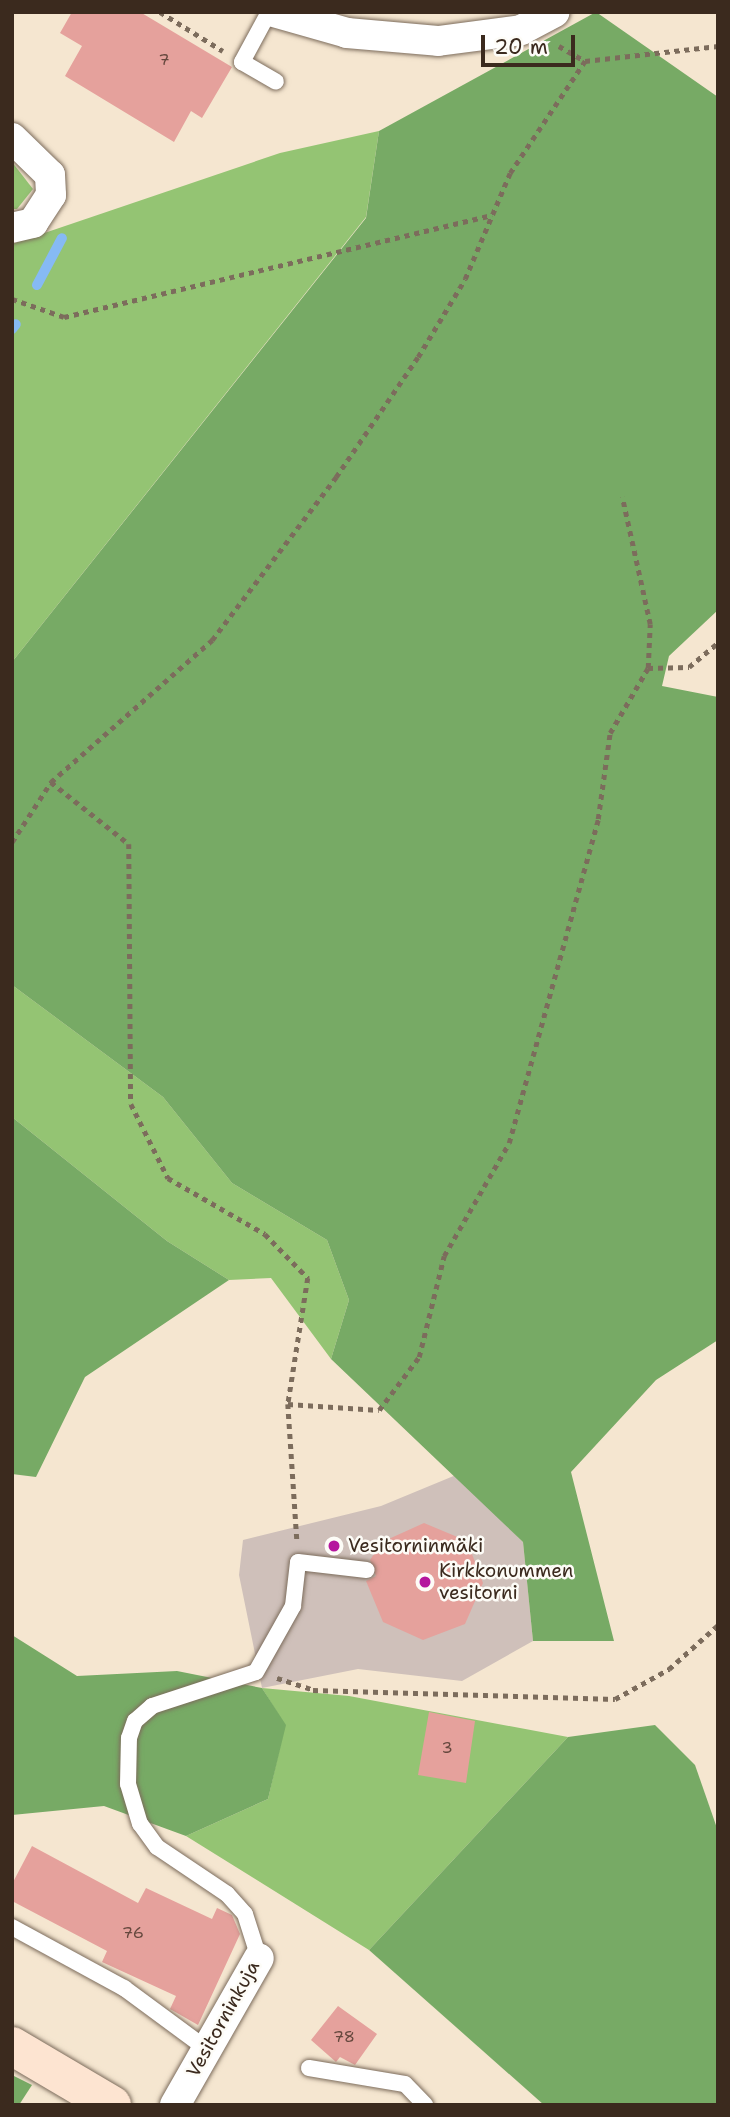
<!DOCTYPE html>
<meta charset="utf-8">
<style>
body{margin:0}
#map{position:relative;width:730px;height:2117px;overflow:hidden;background:#f5e6d0;font-family:"Shantell Sans",sans-serif}
div>[style]{position:absolute}
[style*='--x']{left:calc(var(--x)*1px);top:calc(var(--y)*1px);width:calc(var(--w)*1px);rotate:calc(var(--a)*1deg)}
.industrial>*{inset:0;background:#cfc0ba}
.green>*{inset:0;background:#94c473}
.forest>*{inset:0;background:#77aa65}
.stream>*{height:10px;margin:-5px;padding:0 5px;transform-origin:5px;border-radius:5px;background:#86baf4}
.building>*{inset:0;background:#e5a19c}
.path>*{height:4.5px;margin-top:-2.25px;transform-origin:0;background:repeating-linear-gradient(90deg,#7c6c5c 0 5px,transparent 0 10px)}
.roads{filter:drop-shadow(0 0 2px #7c6c5c) drop-shadow(0 0 2px #7c6c5c)}
.service>*{height:16px;margin:-8px;padding:0 8px;transform-origin:8px;border-radius:8px;background:#fff}
.minor>*{height:30px;margin:-15px;padding:0 15px;transform-origin:15px;border-radius:15px;background:#fff}
.secondary>*{height:38px;margin:-19px;padding:0 19px;transform-origin:19px;border-radius:19px;background:#fde4d1}
.dots>*{width:19px;height:19px;translate:-50% -50%;box-sizing:border-box;border:4px solid #fdfcf7;border-radius:50%}
span{translate:-50% -50%;white-space:nowrap;text-align:center;line-height:1.15;-webkit-text-stroke:5px #fdfcf7;paint-order:stroke}
.number-label{font-size:16px;color:#66483e}
.number-label span{-webkit-text-stroke-width:0}
.poi-label{font-size:19px;color:#3b2a1e}
.left{translate:0 -50%;text-align:left}
.street-label{font-size:19px;color:#3b2a1e}
.frame{position:absolute;inset:0;border:14px solid #3b2a1e;pointer-events:none}
.scale{position:absolute;left:481px;top:35px;width:94px;height:32px;box-sizing:border-box;border:4px solid #3b2a1e;border-top:0;padding-left:9px;font-size:21px;line-height:24px;white-space:nowrap;color:#3b2a1e;-webkit-text-stroke:5px #fdfcf7;paint-order:stroke}
</style>
<div id="map">
<div class="industrial">
<i style="clip-path:polygon(456px 1475px,523px 1542px,533px 1641px,462px 1681px,358px 1669px,262px 1688px,239px 1575px,243px 1540px,381px 1506px)"></i>
</div>
<div class="green">
<i style="clip-path:polygon(379px 131px,366px 217px,12px 662px,12px 244px,280px 153px)"></i>
<i style="clip-path:polygon(12px 162px,33px 189px,17px 209px,12px 209px)"></i>
<i style="clip-path:polygon(12px 985px,163px 1097px,232px 1183px,327px 1240px,349px 1300px,331px 1359px,271px 1278px,229px 1280px,167px 1241px,12px 1117px)"></i>
<i style="clip-path:polygon(262px 1688px,349px 1696px,568px 1737px,369px 1950px,186px 1836px,268px 1799px,285px 1725px)"></i>
</div>
<div class="forest">
<i style="clip-path:polygon(596px 12px,718px 97px,718px 610px,669px 656px,662px 686px,718px 697px,718px 1340px,656px 1380px,571px 1472px,614px 1641px,533px 1641px,523px 1542px,331px 1359px,349px 1300px,327px 1240px,232px 1183px,163px 1097px,12px 985px,12px 662px,366px 218px,379px 131px)"></i>
<i style="clip-path:polygon(12px 1117px,167px 1241px,229px 1280px,85px 1377px,36px 1477px,12px 1474px)"></i>
<i style="clip-path:polygon(12px 1635px,77px 1676px,177px 1671px,262px 1688px,286px 1725px,268px 1799px,186px 1836px,104px 1806px,12px 1815px)"></i>
<i style="clip-path:polygon(655px 1725px,695px 1765px,718px 1831px,718px 2105px,544px 2105px,369px 1950px,568px 1737px)"></i>
<i style="clip-path:polygon(12px 2075px,32px 2085px,19px 2105px,12px 2105px)"></i>
</div>
<div class="stream">
<i style="--x:37;--y:285;--w:53;--a:-62"></i>
<i style="--x:12;--y:329;--w:6;--a:-51"></i>
</div>
<div class="building">
<i style="clip-path:polygon(72px 12px,140px 12px,232px 67px,202px 118px,191px 111px,174px 142px,65px 76px,82px 46px,60px 33px)"></i>
<i style="clip-path:polygon(424px 1523px,467px 1541px,483px 1583px,465px 1624px,423px 1640px,383px 1622px,366px 1581px,376px 1576px,370px 1560px,382px 1542px)"></i>
<i style="clip-path:polygon(429px 1712px,475px 1721px,466px 1783px,418px 1775px)"></i>
<i style="clip-path:polygon(32px 1846px,138px 1903px,146px 1888px,212px 1919px,217px 1908px,232px 1915px,240px 1934px,198px 2025px,170px 2009px,176px 1996px,102px 1962px,107px 1951px,12px 1901px,12px 1884px)"></i>
<i style="clip-path:polygon(338px 2006px,377px 2034px,355px 2065px,340px 2057px,336px 2062px,311px 2040px)"></i>
</div>
<div class="path">
<i style="--x:160;--y:12;--w:74;--a:31.8"></i>
<i style="--x:559;--y:46;--w:30;--a:30"></i>
<i style="--x:585;--y:61;--w:134;--a:-6.4"></i>
<i style="--x:12;--y:299;--w:55;--a:19.1"></i>
<i style="--x:64;--y:317;--w:440;--a:-13.4"></i>
<i style="--x:648;--y:668;--w:41;--a:-1.4"></i>
<i style="--x:689;--y:667;--w:38;--a:-40"></i>
<i style="--x:51;--y:782;--w:100;--a:38.5"></i>
<i style="--x:129;--y:844;--w:260;--a:89.6"></i>
<i style="--x:131;--y:1104;--w:83;--a:63.4"></i>
<i style="--x:168;--y:1178;--w:112;--a:30"></i>
<i style="--x:265;--y:1234;--w:62;--a:45.7"></i>
<i style="--x:308;--y:1278;--w:128;--a:99"></i>
<i style="--x:288;--y:1404;--w:136;--a:86.2"></i>
<i style="--x:12;--y:842;--w:72;--a:-57"></i>
<i style="--x:51;--y:782;--w:215;--a:-41.4"></i>
<i style="--x:212;--y:640;--w:205;--a:-52.7"></i>
<i style="--x:336;--y:477;--w:145;--a:-55.7"></i>
<i style="--x:418;--y:357;--w:91;--a:-58.9"></i>
<i style="--x:465;--y:279;--w:115;--a:-67"></i>
<i style="--x:510;--y:173;--w:135;--a:-56.2"></i>
<i style="--x:288;--y:1404;--w:91;--a:3.8"></i>
<i style="--x:379;--y:1410;--w:66;--a:-53"></i>
<i style="--x:419;--y:1357;--w:104;--a:-76.1"></i>
<i style="--x:444;--y:1256;--w:130;--a:-60.1"></i>
<i style="--x:509;--y:1143;--w:336;--a:-74.6"></i>
<i style="--x:598;--y:819;--w:87;--a:-82.1"></i>
<i style="--x:610;--y:733;--w:75;--a:-59.7"></i>
<i style="--x:648;--y:668;--w:44;--a:-87.4"></i>
<i style="--x:650;--y:624;--w:130;--a:-102.4"></i>
<i style="--x:277;--y:1678;--w:38;--a:18"></i>
<i style="--x:313;--y:1690;--w:302;--a:1.7"></i>
<i style="--x:615;--y:1699;--w:62;--a:-29.1"></i>
<i style="--x:669;--y:1669;--w:66;--a:-41.9"></i>
</div>
<div class="roads">
<div class="service">
<i style="--x:269;--y:12;--w:57;--a:118.4"></i>
<i style="--x:242;--y:62;--w:39;--a:30"></i>
<i style="--x:12;--y:1927;--w:128;--a:28.6"></i>
<i style="--x:124;--y:1988;--w:104;--a:36.4"></i>
<i style="--x:259;--y:1958;--w:46;--a:-107.7"></i>
<i style="--x:245;--y:1914;--w:27;--a:-132"></i>
<i style="--x:227;--y:1894;--w:84;--a:-146.1"></i>
<i style="--x:157;--y:1847;--w:29;--a:-126"></i>
<i style="--x:140;--y:1824;--w:42;--a:-106.7"></i>
<i style="--x:128;--y:1784;--w:46;--a:-88.8"></i>
<i style="--x:129;--y:1738;--w:18;--a:-71"></i>
<i style="--x:135;--y:1721;--w:23;--a:-41"></i>
<i style="--x:152;--y:1706;--w:109;--a:-18.1"></i>
<i style="--x:256;--y:1672;--w:76;--a:-60.7"></i>
<i style="--x:293;--y:1606;--w:44;--a:-83.5"></i>
<i style="--x:298;--y:1562;--w:69;--a:6.6"></i>
<i style="--x:309;--y:2068;--w:97;--a:9.5"></i>
<i style="--x:405;--y:2084;--w:29;--a:46"></i>
</div>
<div class="minor">
<i style="--x:274;--y:12;--w:76;--a:16"></i>
<i style="--x:347;--y:33;--w:91;--a:5"></i>
<i style="--x:438;--y:41;--w:84;--a:-7.5"></i>
<i style="--x:521;--y:30;--w:38;--a:-28"></i>
<i style="--x:12;--y:138;--w:53;--a:44.2"></i>
<i style="--x:50;--y:175;--w:20;--a:87"></i>
<i style="--x:51;--y:195;--w:33;--a:123"></i>
<i style="--x:33;--y:223;--w:22;--a:167"></i>
<i style="--x:175;--y:2105;--w:169;--a:-60.3"></i>
</div>
<div class="secondary">
<i style="--x:12;--y:2046;--w:116;--a:30.5"></i>
</div>
</div>
<div class="dots">
<i style="left:334px;top:1546px;background:#b5179e"></i>
<i style="left:425px;top:1582px;background:#b5179e"></i>
</div>
<div class="number-label">
<span style="left:164px;top:60px">7</span>
<span style="left:447px;top:1748px">3</span>
<span style="left:133px;top:1933px">76</span>
<span style="left:344px;top:2037px">78</span>
</div>
<div class="poi-label">
<span class="left" style="left:348px;top:1546px">Vesitorninmäki</span>
<span class="left" style="left:439px;top:1582px">Kirkkonummen<br>vesitorni</span>
</div>
<div class="street-label">
<span style="left:223px;top:2019px;rotate:-61deg">Vesitorninkuja</span>
</div>
<div class="frame"></div>
<div class="scale">20 m</div>
</div>
